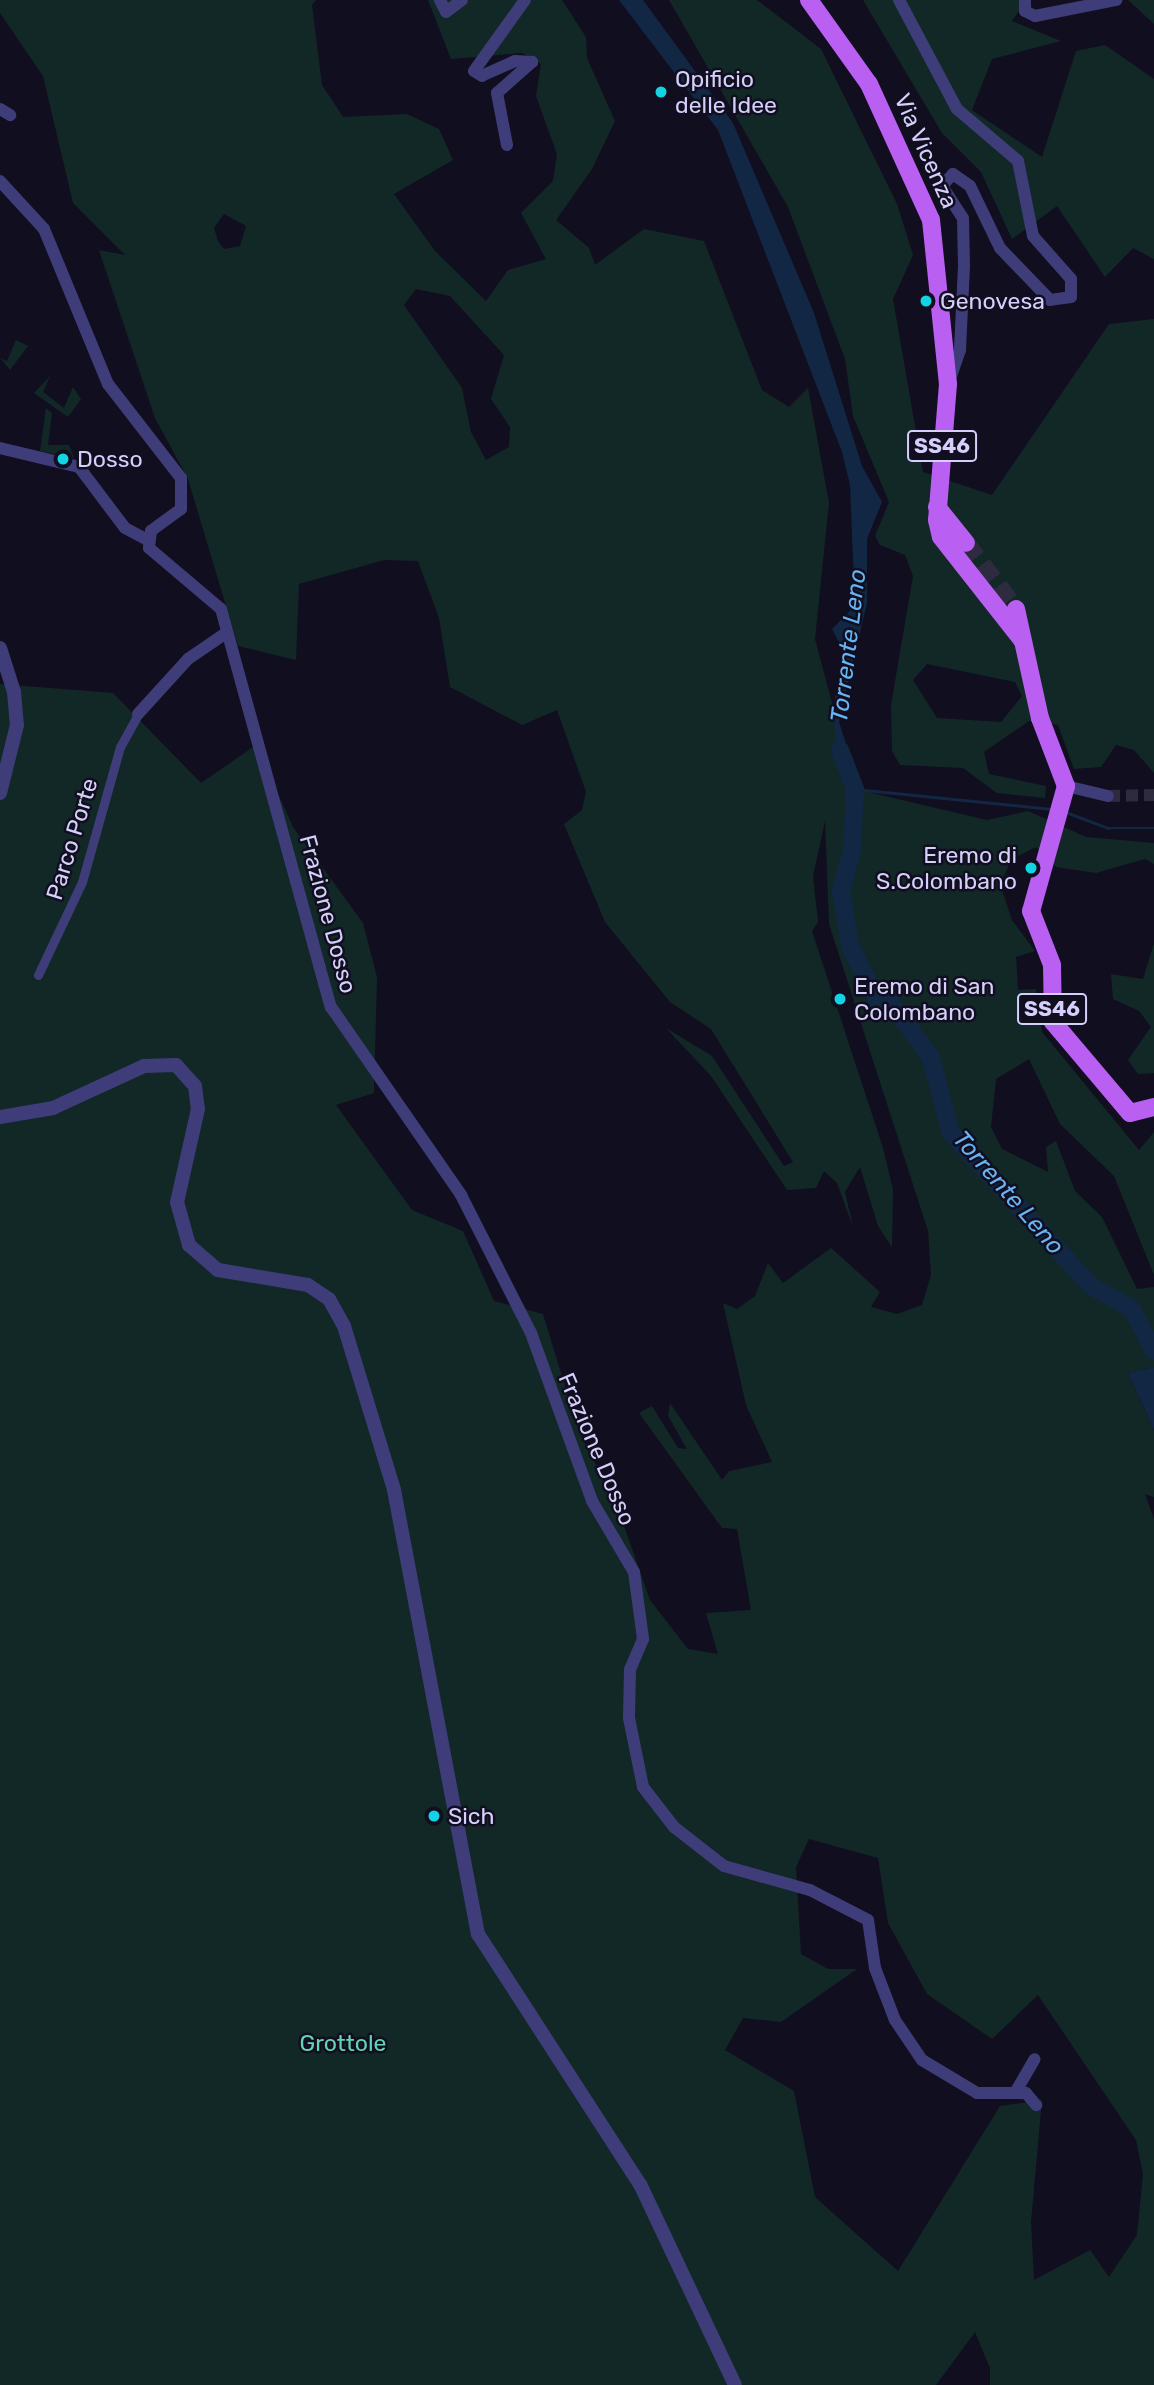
<!DOCTYPE html>
<style>
body{margin:0}
#map{position:relative;width:1154px;height:2385px;overflow:hidden;background:#110e1f;font-family:Rubik,sans-serif}
div>[style]{position:absolute}
[style*='--x']{left:calc(var(--x)*1px);top:calc(var(--y)*1px);width:calc(var(--w)*1px);rotate:calc(var(--a)*1deg)}
.green>*{inset:0;background:#122827}
.water>*{inset:0;background:#122744}
.stream>*{height:2.5px;margin:-1.25px;padding:0 1.25px;transform-origin:1.25px;border-radius:1.25px;background:#122744}
.river>*{height:18px;margin:-9px;padding:0 9px;transform-origin:9px;border-radius:9px;background:#122744}
.minor-tunnel>*{height:12px;margin-top:-6px;transform-origin:0;background:repeating-linear-gradient(90deg,#2e2b40 0 12px,transparent 0 18px)}
.primary-tunnel>*{height:18px;margin-top:-9px;transform-origin:0;background:repeating-linear-gradient(90deg,#2e2b40 0 18px,transparent 0 27px)}
.pedestrian>*{height:9px;margin:-4.5px;padding:0 4.5px;transform-origin:4.5px;border-radius:4.5px;background:#3e3d7a}
.minor>*{height:12px;margin:-6px;padding:0 6px;transform-origin:6px;border-radius:6px;background:#3e3d7a}
.tertiary>*{height:14px;margin:-7px;padding:0 7px;transform-origin:7px;border-radius:7px;background:#3e3d7a}
.primary>*{height:18px;margin:-9px;padding:0 9px;transform-origin:9px;border-radius:9px;background:#b95ff2}
.dots>*{width:19px;height:19px;translate:-50% -50%;box-sizing:border-box;border:4px solid #110e1f;border-radius:50%}
span{translate:-50% -50%;white-space:nowrap;text-align:center;line-height:1.15;-webkit-text-stroke:5px #110e1f;paint-order:stroke}
.shield-label span{padding:2px 5px;background:#110e1f;border:2px solid;border-radius:5px;-webkit-text-stroke-width:0}
.shield-label{font-size:21px;color:#d4d0fb;font-weight:700}
.poi-label{font-size:23px;color:#d4d0fb}
.left{translate:0 -50%;text-align:left}
.right{translate:-100% -50%;text-align:right}
.street-label{font-size:23px;color:#d4d0fb}
.park-label{font-size:23px;color:#62d5b6}
.water-label{font-size:24px;color:#66b4f3;font-style:italic}
</style>
<div id="map">
<div class="green">
<i style="clip-path:polygon(evenodd,0 0,316px 0,312px 5px,322px 85px,343px 117px,407px 114px,439px 129px,453px 160px,394px 194px,435px 251px,486px 301px,508px 270px,546px 259px,521px 213px,553px 181px,557px 154px,536px 96px,541px 64px,522px 53px,451px 59px,428px 0,562px 0,586px 37px,587px 58px,615px 121px,592px 169px,556px 220px,589px 248px,595px 265px,644px 229px,704px 241px,762px 390px,789px 407px,808px 388px,829px 503px,815px 639px,855px 789px,987px 820px,1028px 811px,1086px 837px,1154px 843px,1154px 864px,1145px 859px,1096px 873px,1056px 867px,1036px 847px,1012px 859px,1000px 884px,1012px 920px,1035px 951px,1016px 957px,1018px 990px,1036px 989px,1042px 1032px,1139px 1150px,1154px 1132px,1154px 1275px,1114px 1176px,1060px 1124px,1029px 1059px,996px 1079px,991px 1127px,1002px 1149px,1048px 1172px,1046px 1147px,1056px 1141px,1075px 1191px,1102px 1217px,1137px 1289px,1154px 1287px,1154px 1367px,1128px 1373px,1154px 1430px,1154px 1497px,1145px 1494px,1154px 1519px,1154px 2385px,990px 2385px,990px 2368px,975px 2332px,936px 2385px,0 2385px,0 684px,113px 693px,201px 783px,256px 745px,293px 827px,363px 923px,377px 977px,374px 1093px,336px 1105px,412px 1210px,463px 1231px,494px 1301px,543px 1314px,579px 1432px,616px 1503px,650px 1600px,688px 1649px,718px 1654px,706px 1613px,751px 1610px,737px 1529px,722px 1528px,639px 1413px,652px 1406px,678px 1448px,687px 1449px,668px 1416px,670px 1403px,722px 1480px,729px 1471px,772px 1462px,746px 1405px,723px 1303px,737px 1309px,755px 1296px,768px 1263px,783px 1283px,831px 1248px,880px 1292px,871px 1307px,897px 1314px,922px 1305px,931px 1275px,928px 1231px,829px 924px,825px 821px,813px 876px,818px 922px,812px 931px,883px 1148px,893px 1190px,892px 1247px,878px 1226px,860px 1167px,845px 1192px,853px 1227px,837px 1183px,824px 1171px,816px 1188px,787px 1190px,711px 1076px,666px 1028px,712px 1056px,784px 1166px,793px 1162px,711px 1029px,670px 1002px,605px 922px,564px 824px,582px 810px,586px 792px,557px 710px,522px 725px,450px 687px,439px 618px,418px 561px,384px 560px,299px 584px,296px 660px,238px 646px,188px 479px,155px 418px,99px 250px,125px 255px,73px 203px,43px 76px,0 13px,0 0,224px 214px,246px 226px,240px 246px,224px 249px,218px 241px,214px 228px,224px 214px,0 0,416px 289px,450px 296px,504px 355px,491px 399px,510px 427px,509px 447px,486px 460px,471px 432px,462px 388px,404px 305px,416px 289px,0 0,809px 1839px,878px 1858px,888px 1923px,927px 1994px,992px 2039px,1038px 1995px,1136px 2140px,1143px 2174px,1137px 2235px,1109px 2277px,1090px 2250px,1034px 2280px,1031px 2222px,1042px 2100px,1000px 2106px,898px 2271px,815px 2197px,794px 2091px,725px 2050px,743px 2018px,781px 2022px,857px 1969px,828px 1969px,801px 1954px,796px 1867px,809px 1839px)"></i>
<i style="clip-path:polygon(evenodd,669px 0,757px 0,821px 49px,897px 204px,913px 255px,893px 299px,923px 472px,992px 495px,1109px 324px,1154px 319px,1154px 773px,1134px 750px,1116px 745px,1101px 767px,1074px 769px,1058px 725px,1029px 721px,984px 752px,989px 774px,1046px 786px,1045px 798px,997px 793px,963px 768px,900px 765px,892px 751px,891px 705px,913px 576px,905px 555px,880px 545px,875px 536px,889px 502px,853px 416px,845px 359px,788px 207px,669px 0,927px 664px,1015px 682px,1022px 696px,1001px 722px,937px 718px,913px 680px,927px 664px)"></i>
<i style="clip-path:polygon(863px 0,1026px 0,1012px 21px,1061px 41px,992px 59px,972px 110px,1042px 157px,1076px 51px,1105px 45px,1154px 79px,1154px 259px,1133px 248px,1105px 277px,1057px 206px,1012px 239px,981px 172px,942px 133px)"></i>
<i style="clip-path:polygon(1128px 0,1154px 0,1154px 24px)"></i>
<i style="clip-path:polygon(16px 340px,28px 346px,10px 370px,0 358px,7px 361px)"></i>
<i style="clip-path:polygon(50px 376px,43px 392px,64px 408px,73px 387px,81px 399px,68px 417px,34px 393px)"></i>
<i style="clip-path:polygon(46px 408px,52px 413px,48px 445px,69px 445px,74px 458px,40px 451px)"></i>
<i style="clip-path:polygon(1154px 943px,1154px 1073px,1138px 1074px,1128px 1060px,1151px 1027px,1139px 1011px,1113px 999px,1111px 974px,1143px 979px)"></i>
</div>
<div class="water">
<i style="clip-path:polygon(619px 0,643px 0,733px 123px,814px 313px,862px 466px,882px 502px,867px 539px,867px 603px,839px 722px,854px 768px,848px 770px,839px 772px,833px 709px,843px 650px,832px 629px,850px 611px,854px 584px,850px 485px,842px 452px,718px 130px)"></i>
<i style="clip-path:polygon(1154px 1367px,1154px 1430px,1128px 1373px)"></i>
</div>
<div class="stream">
<i style="--x:855;--y:789;--w:199;--a:5.8"></i>
<i style="--x:1066;--y:812;--w:45;--a:20.9"></i>
<i style="--x:1108;--y:828;--w:46;--a:0"></i>
</div>
<div class="river">
<i style="--x:840;--y:750;--w:42;--a:69"></i>
<i style="--x:855;--y:789;--w:62;--a:92.8"></i>
<i style="--x:852;--y:851;--w:41;--a:105.8"></i>
<i style="--x:841;--y:890;--w:57;--a:80.9"></i>
<i style="--x:850;--y:946;--w:60;--a:63.4"></i>
<i style="--x:877;--y:1000;--w:16;--a:15"></i>
<i style="--x:892;--y:1004;--w:67;--a:54.2"></i>
<i style="--x:931;--y:1058;--w:78;--a:75.1"></i>
<i style="--x:951;--y:1133;--w:207;--a:47.5"></i>
<i style="--x:1091;--y:1286;--w:47;--a:29.3"></i>
<i style="--x:1132;--y:1309;--w:47;--a:62.4"></i>
</div>
<div class="minor-tunnel">
<i style="--x:1108;--y:796;--w:46;--a:-1.2"></i>
</div>
<div class="primary-tunnel">
<i style="--x:966;--y:543;--w:83;--a:52.9"></i>
</div>
<div class="pedestrian">
<i style="--x:38;--y:975;--w:103;--a:-64.7"></i>
<i style="--x:82;--y:882;--w:140;--a:-74.3"></i>
<i style="--x:120;--y:747;--w:38;--a:-61"></i>
</div>
<div class="minor">
<i style="--x:440;--y:0;--w:13;--a:63"></i>
<i style="--x:446;--y:12;--w:20;--a:-37"></i>
<i style="--x:899;--y:0;--w:123;--a:62"></i>
<i style="--x:957;--y:109;--w:80;--a:40.4"></i>
<i style="--x:1018;--y:161;--w:76;--a:78.7"></i>
<i style="--x:1033;--y:236;--w:57;--a:48.5"></i>
<i style="--x:1071;--y:279;--w:18;--a:90"></i>
<i style="--x:1071;--y:297;--w:21;--a:172"></i>
<i style="--x:1050;--y:300;--w:72;--a:-133.9"></i>
<i style="--x:1000;--y:248;--w:69;--a:-115.8"></i>
<i style="--x:970;--y:186;--w:21;--a:-145"></i>
<i style="--x:953;--y:174;--w:16;--a:133"></i>
<i style="--x:942;--y:186;--w:38;--a:57"></i>
<i style="--x:963;--y:218;--w:49;--a:88.8"></i>
<i style="--x:964;--y:267;--w:83;--a:92.8"></i>
<i style="--x:960;--y:350;--w:36;--a:109"></i>
<i style="--x:1025;--y:0;--w:11;--a:90"></i>
<i style="--x:1025;--y:11;--w:11;--a:27"></i>
<i style="--x:1035;--y:16;--w:83;--a:-11.2"></i>
<i style="--x:0;--y:109;--w:12;--a:31"></i>
<i style="--x:507;--y:145;--w:53;--a:-100.9"></i>
<i style="--x:497;--y:93;--w:47;--a:-41.5"></i>
<i style="--x:532;--y:62;--w:17;--a:-177"></i>
<i style="--x:515;--y:61;--w:36;--a:156"></i>
<i style="--x:482;--y:76;--w:9;--a:-148"></i>
<i style="--x:474;--y:71;--w:87;--a:-54.3"></i>
<i style="--x:0;--y:181;--w:65;--a:47.5"></i>
<i style="--x:44;--y:229;--w:168;--a:67.6"></i>
<i style="--x:108;--y:384;--w:119;--a:52.2"></i>
<i style="--x:181;--y:478;--w:31;--a:90"></i>
<i style="--x:181;--y:509;--w:37;--a:144"></i>
<i style="--x:151;--y:531;--w:17;--a:97"></i>
<i style="--x:149;--y:548;--w:94;--a:40.3"></i>
<i style="--x:221;--y:609;--w:413;--a:74.6"></i>
<i style="--x:331;--y:1007;--w:229;--a:55.3"></i>
<i style="--x:461;--y:1195;--w:155;--a:63.1"></i>
<i style="--x:531;--y:1333;--w:179;--a:70"></i>
<i style="--x:592;--y:1501;--w:82;--a:59.4"></i>
<i style="--x:634;--y:1572;--w:68;--a:82.3"></i>
<i style="--x:643;--y:1639;--w:33;--a:113"></i>
<i style="--x:630;--y:1669;--w:49;--a:91.2"></i>
<i style="--x:629;--y:1718;--w:70;--a:78.5"></i>
<i style="--x:643;--y:1787;--w:51;--a:52.2"></i>
<i style="--x:674;--y:1827;--w:63;--a:38"></i>
<i style="--x:724;--y:1866;--w:89;--a:15.6"></i>
<i style="--x:810;--y:1890;--w:65;--a:27.3"></i>
<i style="--x:868;--y:1920;--w:49;--a:81.7"></i>
<i style="--x:875;--y:1968;--w:56;--a:69"></i>
<i style="--x:895;--y:2020;--w:48;--a:56"></i>
<i style="--x:922;--y:2060;--w:64;--a:31"></i>
<i style="--x:977;--y:2093;--w:49;--a:0"></i>
<i style="--x:1026;--y:2093;--w:16;--a:50"></i>
<i style="--x:0;--y:448;--w:81;--a:13.5"></i>
<i style="--x:79;--y:467;--w:76;--a:53"></i>
<i style="--x:125;--y:528;--w:24;--a:28"></i>
<i style="--x:138;--y:714;--w:74;--a:-47.7"></i>
<i style="--x:188;--y:659;--w:46;--a:-34.4"></i>
<i style="--x:1066;--y:786;--w:43;--a:13.4"></i>
<i style="--x:1015;--y:2093;--w:39;--a:-60"></i>
</div>
<div class="tertiary">
<i style="--x:0;--y:648;--w:46;--a:72.3"></i>
<i style="--x:14;--y:692;--w:33;--a:85"></i>
<i style="--x:17;--y:725;--w:70;--a:104"></i>
<i style="--x:0;--y:1117;--w:54;--a:-9.6"></i>
<i style="--x:53;--y:1108;--w:100;--a:-24.8"></i>
<i style="--x:144;--y:1066;--w:32;--a:-2"></i>
<i style="--x:176;--y:1065;--w:28;--a:48"></i>
<i style="--x:195;--y:1086;--w:23;--a:83"></i>
<i style="--x:198;--y:1109;--w:95;--a:102.7"></i>
<i style="--x:177;--y:1202;--w:45;--a:74.4"></i>
<i style="--x:189;--y:1245;--w:38;--a:41"></i>
<i style="--x:218;--y:1270;--w:91;--a:9.5"></i>
<i style="--x:308;--y:1285;--w:25;--a:34"></i>
<i style="--x:329;--y:1299;--w:31;--a:61"></i>
<i style="--x:344;--y:1326;--w:171;--a:73"></i>
<i style="--x:394;--y:1490;--w:452;--a:79.3"></i>
<i style="--x:478;--y:1934;--w:298;--a:57.1"></i>
<i style="--x:640;--y:2184;--w:222;--a:64.7"></i>
</div>
<div class="primary">
<i style="--x:809;--y:0;--w:103;--a:54.5"></i>
<i style="--x:869;--y:84;--w:149;--a:65.5"></i>
<i style="--x:931;--y:220;--w:165;--a:84.1"></i>
<i style="--x:948;--y:384;--w:136;--a:94.6"></i>
<i style="--x:937;--y:520;--w:17;--a:77"></i>
<i style="--x:941;--y:537;--w:131;--a:51.8"></i>
<i style="--x:937;--y:507;--w:46;--a:51.1"></i>
<i style="--x:1016;--y:609;--w:112;--a:77.6"></i>
<i style="--x:1040;--y:718;--w:73;--a:69.1"></i>
<i style="--x:1066;--y:786;--w:130;--a:105.6"></i>
<i style="--x:1031;--y:911;--w:58;--a:68.7"></i>
<i style="--x:1052;--y:965;--w:57;--a:89"></i>
<i style="--x:1053;--y:1022;--w:119;--a:49.8"></i>
<i style="--x:1130;--y:1113;--w:25;--a:-14"></i>
</div>
<div class="dots">
<i style="left:661px;top:92px;background:#12d4e5"></i>
<i style="left:926px;top:301px;background:#12d4e5"></i>
<i style="left:63px;top:459px;background:#12d4e5"></i>
<i style="left:1031px;top:868px;background:#12d4e5"></i>
<i style="left:840px;top:999px;background:#12d4e5"></i>
<i style="left:434px;top:1816px;background:#12d4e5"></i>
</div>
<div class="shield-label">
<span style="left:942px;top:446px">SS46</span>
<span style="left:1052px;top:1009px">SS46</span>
</div>
<div class="poi-label">
<span class="left" style="left:675px;top:92px">Opificio<br>delle Idee</span>
<span class="left" style="left:940px;top:301px">Genovesa</span>
<span class="left" style="left:77px;top:459px">Dosso</span>
<span class="right" style="left:1017px;top:868px">Eremo di<br>S.Colombano</span>
<span class="left" style="left:854px;top:999px">Eremo di San<br>Colombano</span>
<span class="left" style="left:448px;top:1816px">Sich</span>
</div>
<div class="street-label">
<span style="left:926px;top:151px;rotate:66deg">Via Vicenza</span>
<span style="left:72px;top:839px;rotate:-73deg">Parco Porte</span>
<span style="left:328px;top:914px;rotate:75deg">Frazione Dosso</span>
<span style="left:597px;top:1449px;rotate:67deg">Frazione Dosso</span>
</div>
<div class="park-label">
<span style="left:343px;top:2043px">Grottole</span>
</div>
<div class="water-label">
<span style="left:849px;top:646px;rotate:-83deg">Torrente Leno</span>
<span style="left:1008px;top:1193px;rotate:49deg">Torrente Leno</span>
</div>
</div>
